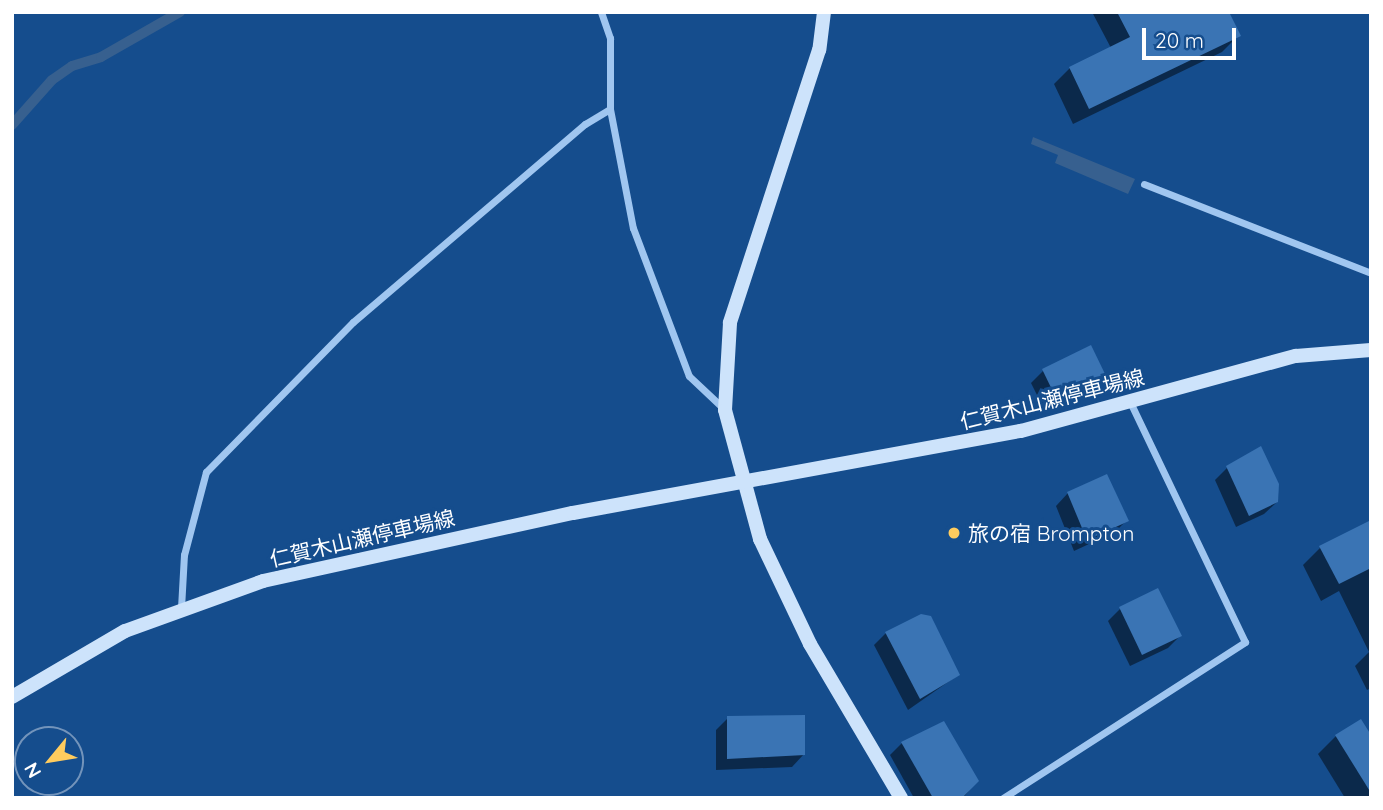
<!DOCTYPE html>
<meta charset="utf-8">
<style>
body{margin:0}
#map{position:relative;width:1383px;height:810px;overflow:hidden;background:#154d8d;font-family:Quicksand,"Noto Sans JP",sans-serif}
div>[style]{position:absolute}
[style*='--x']{left:calc(var(--x)*1px);top:calc(var(--y)*1px);width:calc(var(--w)*1px);rotate:calc(var(--a)*1deg)}
.water>*{inset:0;background:#37608f}
.shadow>*{inset:0;background:#0007}
.stream>*{height:10px;margin:-5px;padding:0 5px;transform-origin:5px;border-radius:5px;background:#37608f}
.building>*{inset:0;background:#3a74b4}
.street>*{height:7px;margin:-3.5px;padding:0 3.5px;transform-origin:3.5px;border-radius:3.5px;background:#a0c6f0}
.secondary>*{height:14px;margin:-7px;padding:0 7px;transform-origin:7px;border-radius:7px;background:#cde3fb}
.dots>*{width:19px;height:19px;translate:-50% -50%;box-sizing:border-box;border:4px solid #154d8d;border-radius:50%}
span{translate:-50% -50%;white-space:nowrap;text-align:center;line-height:1.15;-webkit-text-stroke:6px #154d8d;paint-order:stroke}
.street-label{font-size:21px;color:#fff}
.poi-label{font-size:21px;color:#fff}
.left{translate:0 -50%;text-align:left}
.frame{position:absolute;inset:0;border:14px solid #fff;pointer-events:none}
.north{position:absolute;left:14px;top:726px;width:70px;height:70px;box-sizing:border-box;background:#154d8d;border:2px solid #7394bb;border-radius:50%;rotate:240deg;font-size:19px;font-weight:700;line-height:28px;text-align:center;color:#fff}
.north::after{content:'';display:block;margin:auto;width:24px;height:32px;background:#ffcc5e;clip-path:polygon(50% 0,100% 100%,50% 72%,0 100%)}
.scale{position:absolute;left:1142px;top:28px;width:94px;height:32px;box-sizing:border-box;border:4px solid #fff;border-top:0;padding-left:9px;font-size:21px;line-height:24px;white-space:nowrap;color:#fff;-webkit-text-stroke:5px #154d8d;paint-order:stroke}
</style>
<div id="map">
<div class="water">
<i style="clip-path:polygon(1033px 137px,1135px 179px,1128px 194px,1055px 163px,1058px 155px,1031px 144px)"></i>
</div>
<div class="shadow">
<i style="clip-path:polygon(1092px 12px,1162px 12px,1238px 36px,1222px 52px,1073px 124px,1054px 84px,1070px 68px,1111px 48px)"></i>
<i style="clip-path:polygon(1043px 371px,1104px 376px,1092px 388px,1045px 411px,1031px 383px)"></i>
<i style="clip-path:polygon(1227px 468px,1277px 502px,1264px 514px,1236px 527px,1215px 480px)"></i>
<i style="clip-path:polygon(1068px 493px,1127px 520px,1115px 532px,1074px 551px,1056px 506px)"></i>
<i style="clip-path:polygon(1371px 526px,1371px 688px,1367px 690px,1355px 666px,1369px 652px,1339px 591px,1321px 601px,1303px 565px,1320px 548px)"></i>
<i style="clip-path:polygon(1120px 609px,1180px 636px,1168px 648px,1130px 666px,1108px 621px)"></i>
<i style="clip-path:polygon(922px 616px,958px 675px,908px 710px,874px 645px,886px 633px)"></i>
<i style="clip-path:polygon(728px 718px,804px 754px,792px 767px,716px 770px,716px 730px)"></i>
<i style="clip-path:polygon(1336px 736px,1371px 739px,1371px 798px,1345px 798px,1318px 754px)"></i>
<i style="clip-path:polygon(902px 743px,977px 781px,963px 798px,914px 798px,890px 755px)"></i>
</div>
<div class="stream">
<i style="--x:12;--y:125;--w:60;--a:-48.4"></i>
<i style="--x:52;--y:80;--w:24;--a:-35"></i>
<i style="--x:72;--y:66;--w:30;--a:-17"></i>
<i style="--x:101;--y:57;--w:91;--a:-29.7"></i>
</div>
<div class="building">
<i style="clip-path:polygon(1117px 12px,1229px 12px,1241px 36px,1089px 109px,1069px 67px,1130px 37px)"></i>
<i style="clip-path:polygon(1091px 345px,1106px 376px,1057px 400px,1042px 369px)"></i>
<i style="clip-path:polygon(1261px 446px,1279px 484px,1278px 502px,1249px 516px,1226px 466px)"></i>
<i style="clip-path:polygon(1107px 474px,1129px 521px,1087px 540px,1067px 492px)"></i>
<i style="clip-path:polygon(1371px 520px,1371px 568px,1339px 584px,1319px 546px)"></i>
<i style="clip-path:polygon(1158px 588px,1182px 636px,1142px 655px,1119px 607px)"></i>
<i style="clip-path:polygon(921px 614px,931px 616px,960px 675px,920px 699px,885px 632px)"></i>
<i style="clip-path:polygon(805px 715px,805px 755px,727px 759px,727px 716px)"></i>
<i style="clip-path:polygon(1361px 719px,1371px 735px,1371px 793px,1335px 735px)"></i>
<i style="clip-path:polygon(944px 721px,979px 781px,962px 798px,933px 798px,901px 742px)"></i>
</div>
<div class="street">
<i style="--x:601;--y:12;--w:28;--a:71"></i>
<i style="--x:610;--y:38;--w:71;--a:90"></i>
<i style="--x:610;--y:109;--w:121;--a:79.1"></i>
<i style="--x:633;--y:228;--w:158;--a:69.3"></i>
<i style="--x:689;--y:376;--w:48;--a:43.3"></i>
<i style="--x:1144;--y:184;--w:244;--a:21.4"></i>
<i style="--x:181;--y:608;--w:53;--a:-86.8"></i>
<i style="--x:184;--y:555;--w:86;--a:-75.2"></i>
<i style="--x:206;--y:472;--w:210;--a:-45.6"></i>
<i style="--x:353;--y:322;--w:305;--a:-40.5"></i>
<i style="--x:585;--y:124;--w:29;--a:-31"></i>
<i style="--x:1003;--y:798;--w:288;--a:-32.8"></i>
<i style="--x:1245;--y:642;--w:266;--a:-115.6"></i>
</div>
<div class="secondary">
<i style="--x:824;--y:12;--w:38;--a:97"></i>
<i style="--x:819;--y:50;--w:287;--a:108.1"></i>
<i style="--x:730;--y:323;--w:87;--a:93.3"></i>
<i style="--x:725;--y:410;--w:134;--a:74.8"></i>
<i style="--x:760;--y:539;--w:116;--a:64.5"></i>
<i style="--x:810;--y:644;--w:179;--a:59.4"></i>
<i style="--x:12;--y:697;--w:131;--a:-30.3"></i>
<i style="--x:125;--y:631;--w:147;--a:-19.9"></i>
<i style="--x:263;--y:581;--w:317;--a:-12.4"></i>
<i style="--x:573;--y:513;--w:455;--a:-10.4"></i>
<i style="--x:1021;--y:431;--w:285;--a:-15.3"></i>
<i style="--x:1296;--y:356;--w:75;--a:-4.6"></i>
</div>
<div class="dots">
<i style="left:954px;top:533px;background:#ffcc5e"></i>
</div>
<div class="street-label">
<span style="left:1052px;top:399px;rotate:-14deg">仁賀木山瀬停車場線</span>
<span style="left:362px;top:538px;rotate:-13deg">仁賀木山瀬停車場線</span>
</div>
<div class="poi-label">
<span class="left" style="left:968px;top:533px">旅の宿 Brompton</span>
</div>
<div class="frame"></div>
<div class="north">N</div>
<div class="scale">20 m</div>
</div>
